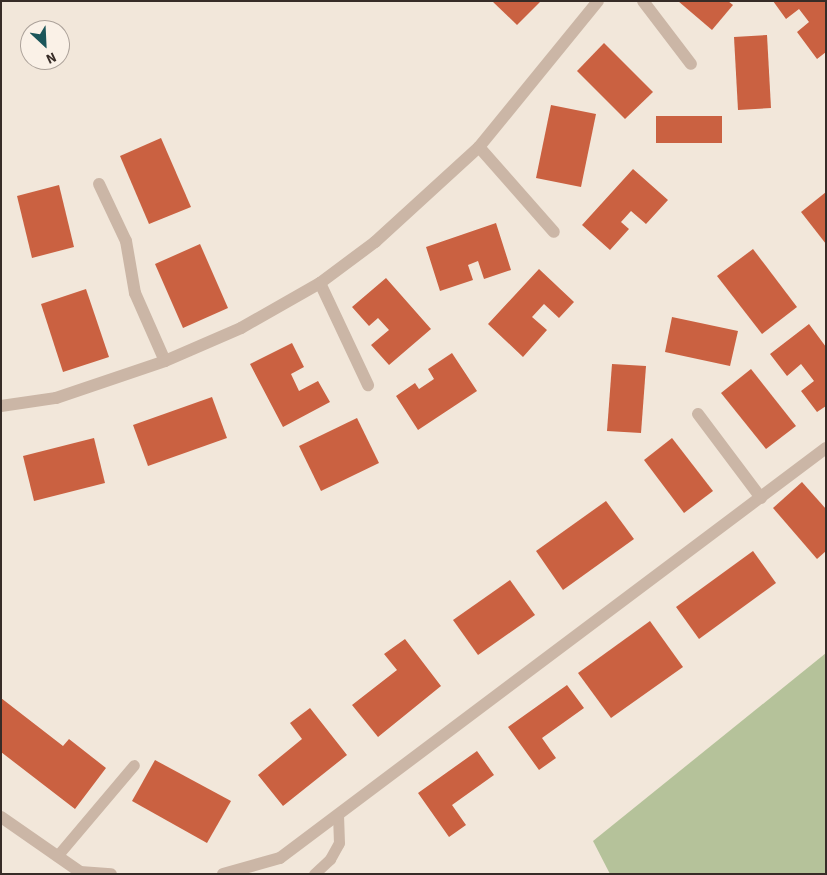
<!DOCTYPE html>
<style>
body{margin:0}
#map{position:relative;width:827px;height:875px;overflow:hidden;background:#f2e7da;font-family:"Source Sans 3",sans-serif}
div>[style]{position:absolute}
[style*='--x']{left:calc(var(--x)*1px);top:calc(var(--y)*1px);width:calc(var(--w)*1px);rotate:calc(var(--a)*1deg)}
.green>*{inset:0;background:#b5c29a}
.building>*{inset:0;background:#ca6141}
.lane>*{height:11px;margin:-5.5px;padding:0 5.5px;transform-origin:5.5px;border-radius:5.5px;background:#cbb6a6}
.street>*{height:12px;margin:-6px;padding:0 6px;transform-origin:6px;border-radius:6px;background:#cbb6a6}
span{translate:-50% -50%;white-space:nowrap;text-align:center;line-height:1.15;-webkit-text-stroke:4px #faf1e7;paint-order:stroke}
.frame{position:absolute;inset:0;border:2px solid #372c27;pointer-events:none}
.north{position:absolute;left:20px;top:20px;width:50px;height:50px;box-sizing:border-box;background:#faf1e7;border:1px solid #aca29a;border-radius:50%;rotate:155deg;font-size:14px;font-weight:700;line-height:20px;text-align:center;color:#372c27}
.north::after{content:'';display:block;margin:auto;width:18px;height:22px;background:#1b565a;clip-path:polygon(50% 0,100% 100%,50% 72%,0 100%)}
</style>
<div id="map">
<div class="green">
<i style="clip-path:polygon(826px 653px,826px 874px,610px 874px,593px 841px)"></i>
</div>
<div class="building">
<i style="clip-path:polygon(492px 1px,541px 1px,517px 25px)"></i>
<i style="clip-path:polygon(678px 1px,728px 1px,733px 5px,712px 30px)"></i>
<i style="clip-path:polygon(773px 1px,826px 1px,826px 52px,817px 59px,797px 32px,809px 22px,799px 9px,786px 19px)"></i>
<i style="clip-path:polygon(767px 35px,771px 108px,738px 110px,734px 37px)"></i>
<i style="clip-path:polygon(604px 43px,653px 92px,625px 119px,577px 71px)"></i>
<i style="clip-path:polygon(551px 105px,596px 114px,581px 187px,536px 178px)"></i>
<i style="clip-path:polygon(656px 116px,722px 116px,722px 143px,656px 143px)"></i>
<i style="clip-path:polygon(161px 138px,191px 207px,149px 224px,120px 156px)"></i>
<i style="clip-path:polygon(633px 169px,668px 200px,646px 224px,631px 211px,621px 222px,629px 229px,610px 250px,582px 225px)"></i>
<i style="clip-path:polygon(59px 185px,74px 247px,32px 258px,17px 196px)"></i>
<i style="clip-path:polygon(826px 192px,826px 244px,801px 212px)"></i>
<i style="clip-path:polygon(496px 223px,511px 270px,484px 279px,478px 261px,468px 265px,473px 280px,440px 291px,426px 247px)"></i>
<i style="clip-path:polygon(200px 244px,228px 308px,183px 328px,155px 264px)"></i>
<i style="clip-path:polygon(753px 249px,797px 307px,762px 334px,717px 276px)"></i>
<i style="clip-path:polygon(539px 269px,574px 302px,559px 318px,544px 304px,532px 317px,547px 330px,523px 357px,488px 324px)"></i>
<i style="clip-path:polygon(386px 278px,431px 329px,389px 365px,371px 345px,389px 330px,378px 318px,369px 326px,352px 307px)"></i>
<i style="clip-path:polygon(86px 289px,109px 357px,63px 372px,41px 304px)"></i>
<i style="clip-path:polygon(672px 317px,738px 331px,730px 366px,665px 352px)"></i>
<i style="clip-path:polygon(809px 324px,826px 347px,826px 406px,817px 412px,801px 391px,814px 381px,801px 364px,787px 376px,770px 354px)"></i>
<i style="clip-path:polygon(292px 343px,304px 367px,291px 374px,299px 391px,318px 381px,330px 402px,283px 427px,250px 364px)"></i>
<i style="clip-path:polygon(452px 353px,477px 391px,418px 430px,396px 396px,415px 383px,419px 389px,434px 379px,428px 369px)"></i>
<i style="clip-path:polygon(612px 364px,646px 366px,641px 433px,607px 431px)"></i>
<i style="clip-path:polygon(751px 369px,796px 426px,766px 449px,721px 393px)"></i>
<i style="clip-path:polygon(212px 397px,227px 438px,148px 466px,133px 425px)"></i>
<i style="clip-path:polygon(357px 418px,379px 463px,321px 491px,299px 446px)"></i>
<i style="clip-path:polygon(94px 438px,105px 483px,34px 501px,23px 456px)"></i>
<i style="clip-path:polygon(672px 438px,713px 491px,684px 513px,644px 460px)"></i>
<i style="clip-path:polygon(802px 482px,826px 509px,826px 551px,817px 559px,773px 508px)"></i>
<i style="clip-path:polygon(606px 501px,634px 539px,563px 590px,536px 551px)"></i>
<i style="clip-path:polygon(753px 551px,776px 583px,699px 639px,676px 607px)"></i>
<i style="clip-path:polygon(510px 580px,535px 615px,478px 655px,453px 620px)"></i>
<i style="clip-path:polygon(650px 621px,683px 667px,611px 718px,578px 673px)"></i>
<i style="clip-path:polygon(405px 639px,441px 686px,378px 737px,352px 705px,397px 670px,384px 654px)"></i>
<i style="clip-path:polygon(567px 685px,584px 708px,542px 738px,556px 758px,539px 770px,508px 727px)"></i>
<i style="clip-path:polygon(1px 698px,63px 746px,69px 739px,106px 768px,75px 809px,1px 752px)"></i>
<i style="clip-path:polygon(310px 708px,347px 755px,283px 806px,258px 775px,302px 739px,290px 723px)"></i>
<i style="clip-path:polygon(477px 751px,494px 775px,452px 805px,466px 825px,449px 837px,418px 793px)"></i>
<i style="clip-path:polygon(155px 760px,231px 801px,207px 843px,132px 801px)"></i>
</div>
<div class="lane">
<i style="--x:57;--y:856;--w:119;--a:-49.8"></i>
<i style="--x:314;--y:874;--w:22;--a:-43"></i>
<i style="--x:330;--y:859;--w:18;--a:-61"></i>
<i style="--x:339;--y:843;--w:28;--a:-92"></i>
</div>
<div class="street">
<i style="--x:643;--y:1;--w:79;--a:52.7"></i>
<i style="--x:479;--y:147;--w:113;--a:48.6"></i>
<i style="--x:99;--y:184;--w:63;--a:64.7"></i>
<i style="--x:126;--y:241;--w:53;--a:80.2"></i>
<i style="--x:135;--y:293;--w:74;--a:66.2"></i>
<i style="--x:320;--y:283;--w:113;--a:64.8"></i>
<i style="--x:1;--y:406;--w:56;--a:-8.3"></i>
<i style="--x:56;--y:398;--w:115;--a:-18.7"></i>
<i style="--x:165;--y:361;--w:83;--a:-23.5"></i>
<i style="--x:241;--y:328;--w:91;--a:-29.7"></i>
<i style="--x:320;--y:283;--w:69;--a:-36.7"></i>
<i style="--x:375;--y:242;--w:141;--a:-42.4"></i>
<i style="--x:479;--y:147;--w:188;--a:-50.8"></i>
<i style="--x:698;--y:414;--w:105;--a:53.1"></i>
<i style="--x:1;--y:817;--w:96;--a:34.8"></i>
<i style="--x:80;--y:872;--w:31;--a:4"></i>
<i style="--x:223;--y:874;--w:59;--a:-15.7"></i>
<i style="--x:280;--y:858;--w:683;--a:-36.9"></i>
</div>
<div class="frame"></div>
<div class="north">N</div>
</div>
